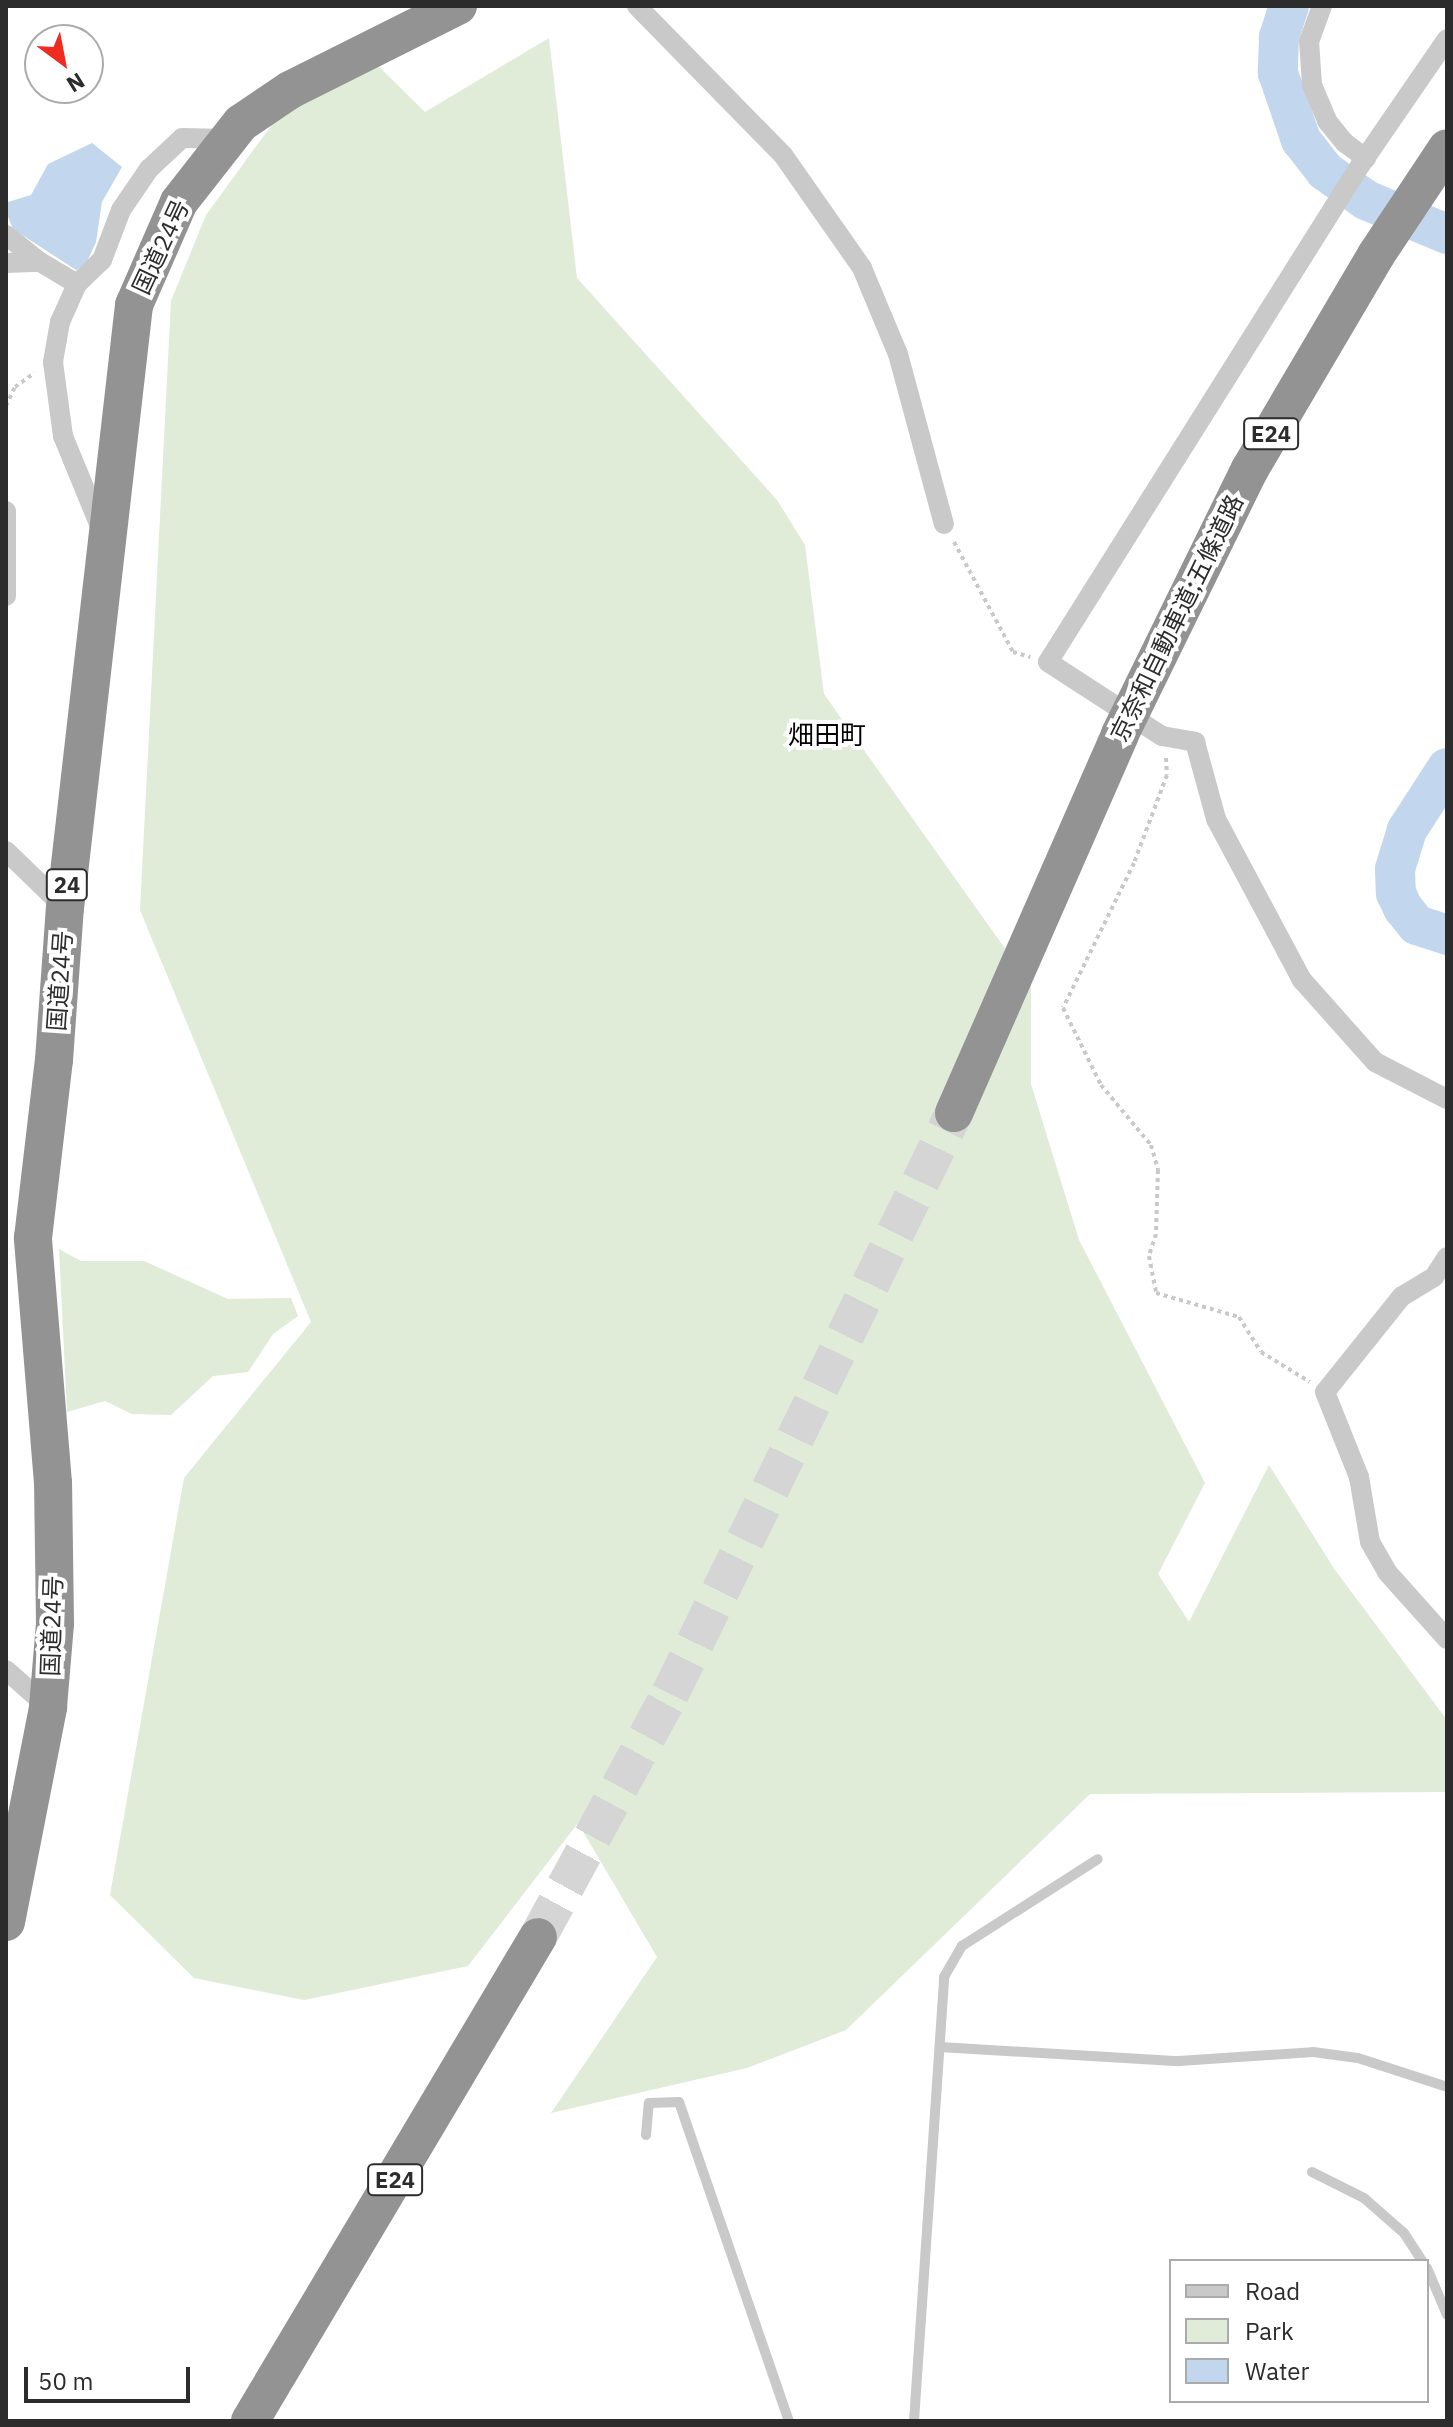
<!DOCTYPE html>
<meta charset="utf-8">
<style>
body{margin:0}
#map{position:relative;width:1453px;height:2427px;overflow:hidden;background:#fff;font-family:"IBM Plex Sans","Noto Sans JP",sans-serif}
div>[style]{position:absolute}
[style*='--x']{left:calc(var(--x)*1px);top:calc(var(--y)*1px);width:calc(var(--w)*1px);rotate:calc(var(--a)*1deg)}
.green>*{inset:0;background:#e0ebd8}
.water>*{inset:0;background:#c2d7ed}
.river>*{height:40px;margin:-20px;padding:0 20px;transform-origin:20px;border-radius:20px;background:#c2d7ed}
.highway-tunnel>*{height:38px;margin-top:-19px;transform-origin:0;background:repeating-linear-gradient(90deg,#d5d5d5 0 38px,transparent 0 57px)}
.path>*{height:4px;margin-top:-2px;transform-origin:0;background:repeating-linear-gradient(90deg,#c9c9c9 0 4px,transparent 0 8px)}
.lane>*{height:10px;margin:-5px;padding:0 5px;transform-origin:5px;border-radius:5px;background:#c9c9c9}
.street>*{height:20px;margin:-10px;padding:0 10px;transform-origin:10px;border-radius:10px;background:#c9c9c9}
.highway>*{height:38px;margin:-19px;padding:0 19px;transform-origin:19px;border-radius:19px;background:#939393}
.highway-bridge>*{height:38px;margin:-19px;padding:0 19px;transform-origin:19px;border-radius:19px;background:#939393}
span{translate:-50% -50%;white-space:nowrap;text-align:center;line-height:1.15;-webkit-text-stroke:8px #fff;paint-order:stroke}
.shield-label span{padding:2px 6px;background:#fff;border:2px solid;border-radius:6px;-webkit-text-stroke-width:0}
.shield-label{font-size:22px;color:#2c2c2c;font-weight:700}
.street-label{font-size:24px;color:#2c2c2c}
.neighbourhood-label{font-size:26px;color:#000}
.frame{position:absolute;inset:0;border:8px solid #2c2c2c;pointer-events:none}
.legend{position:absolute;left:1169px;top:2259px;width:260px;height:144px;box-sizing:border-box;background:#fff;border:2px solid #ababab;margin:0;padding:10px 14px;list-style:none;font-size:24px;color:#2c2c2c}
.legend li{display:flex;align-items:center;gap:16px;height:40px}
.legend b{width:40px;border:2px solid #ababab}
.north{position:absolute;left:24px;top:24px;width:80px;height:80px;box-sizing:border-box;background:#fff;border:2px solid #ababab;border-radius:50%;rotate:148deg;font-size:22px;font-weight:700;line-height:32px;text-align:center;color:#2c2c2c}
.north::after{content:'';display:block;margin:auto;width:28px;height:36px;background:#f02c21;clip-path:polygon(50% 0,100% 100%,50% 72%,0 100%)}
.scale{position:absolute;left:24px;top:2367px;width:166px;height:36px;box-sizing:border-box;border:4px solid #2c2c2c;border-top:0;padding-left:10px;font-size:24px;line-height:28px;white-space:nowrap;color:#2c2c2c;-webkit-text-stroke:6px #fff;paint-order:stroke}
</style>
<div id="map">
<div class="green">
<i style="clip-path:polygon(549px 38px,577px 278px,777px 500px,805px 545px,824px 694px,1031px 985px,1031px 1084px,1079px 1240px,1205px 1483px,1158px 1574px,1189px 1622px,1269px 1465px,1335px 1570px,1447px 1720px,1447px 1792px,1090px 1794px,846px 2030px,747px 2068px,551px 2113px,657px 1957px,578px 1823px,468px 1966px,304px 2000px,194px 1978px,110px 1895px,184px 1478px,311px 1322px,140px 910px,171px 301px,206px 215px,274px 122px,372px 60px,425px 112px)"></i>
<i style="clip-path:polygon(59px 1249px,81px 1261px,144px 1261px,228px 1299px,291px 1298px,298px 1316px,273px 1334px,248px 1372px,213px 1376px,171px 1415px,132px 1414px,105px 1401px,67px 1412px)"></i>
</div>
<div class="water">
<i style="clip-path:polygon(92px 143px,122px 167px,102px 202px,96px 242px,86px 264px,76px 270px,13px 229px,6px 212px,8px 202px,31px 195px,48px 164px)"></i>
</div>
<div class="river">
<i style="--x:1289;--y:6;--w:33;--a:108"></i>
<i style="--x:1279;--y:37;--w:36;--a:92"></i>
<i style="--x:1278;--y:73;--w:71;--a:71.1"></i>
<i style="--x:1301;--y:140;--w:39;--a:52"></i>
<i style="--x:1325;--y:171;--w:50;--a:35.3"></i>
<i style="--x:1366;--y:200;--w:88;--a:22.8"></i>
<i style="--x:1447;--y:768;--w:74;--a:122.8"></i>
<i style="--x:1407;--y:830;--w:41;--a:107.1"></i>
<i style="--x:1395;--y:869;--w:24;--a:88"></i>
<i style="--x:1396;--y:893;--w:17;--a:65"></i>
<i style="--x:1403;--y:908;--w:22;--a:51"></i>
<i style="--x:1417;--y:925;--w:32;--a:18"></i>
</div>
<div class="highway-tunnel">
<i style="--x:538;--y:1937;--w:277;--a:-61.5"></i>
<i style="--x:670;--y:1694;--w:647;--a:-63.95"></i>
</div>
<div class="path">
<i style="--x:6;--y:406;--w:21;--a:-65"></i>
<i style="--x:15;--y:387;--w:24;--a:-36"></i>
<i style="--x:954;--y:542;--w:125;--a:61.8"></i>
<i style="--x:1013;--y:652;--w:18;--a:16"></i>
<i style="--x:1166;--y:758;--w:17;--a:87"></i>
<i style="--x:1167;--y:775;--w:94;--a:110.6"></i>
<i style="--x:1134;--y:863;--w:161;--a:116.1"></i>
<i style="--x:1063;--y:1008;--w:86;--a:63.7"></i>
<i style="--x:1101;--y:1085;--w:78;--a:50.2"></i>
<i style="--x:1151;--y:1145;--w:26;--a:74"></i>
<i style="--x:1158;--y:1170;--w:64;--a:91.8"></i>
<i style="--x:1156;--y:1234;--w:23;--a:108"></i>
<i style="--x:1149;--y:1256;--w:38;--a:79"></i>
<i style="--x:1156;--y:1293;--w:86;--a:16.1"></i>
<i style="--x:1239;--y:1317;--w:41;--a:57.8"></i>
<i style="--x:1261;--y:1352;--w:57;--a:31.5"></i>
</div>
<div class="lane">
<i style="--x:940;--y:2047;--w:239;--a:3.4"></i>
<i style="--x:1179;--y:2061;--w:134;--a:-3.8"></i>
<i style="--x:1313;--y:2052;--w:45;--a:7.6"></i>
<i style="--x:1358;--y:2058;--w:94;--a:18"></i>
<i style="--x:646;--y:2135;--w:32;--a:-85"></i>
<i style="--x:649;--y:2103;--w:30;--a:-2"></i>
<i style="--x:679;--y:2102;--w:337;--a:71"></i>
<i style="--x:1312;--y:2172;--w:58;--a:26.6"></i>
<i style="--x:1364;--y:2198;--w:53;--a:41.2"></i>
<i style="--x:1404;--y:2233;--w:33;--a:57"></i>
<i style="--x:1427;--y:2268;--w:51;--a:66.9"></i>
<i style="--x:914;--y:2421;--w:445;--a:-86.1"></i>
<i style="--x:944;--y:1977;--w:36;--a:-60"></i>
<i style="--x:962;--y:1946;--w:161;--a:-32.6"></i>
</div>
<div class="street">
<i style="--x:637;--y:6;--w:209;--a:45.6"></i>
<i style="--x:783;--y:155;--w:138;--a:55"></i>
<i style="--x:862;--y:268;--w:93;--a:67.3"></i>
<i style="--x:898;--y:354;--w:176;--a:74.9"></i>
<i style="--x:1322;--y:6;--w:37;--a:110"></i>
<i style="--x:1309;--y:41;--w:44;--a:86.1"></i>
<i style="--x:1312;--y:85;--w:39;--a:67"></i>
<i style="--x:1327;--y:121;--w:28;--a:51"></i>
<i style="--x:1345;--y:143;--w:26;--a:36"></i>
<i style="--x:1447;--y:39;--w:152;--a:124.5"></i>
<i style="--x:1361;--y:164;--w:588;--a:122.15"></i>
<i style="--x:1048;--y:662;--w:136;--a:33"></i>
<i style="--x:1162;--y:736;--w:34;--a:10"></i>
<i style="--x:1195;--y:742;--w:80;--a:74.7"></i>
<i style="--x:1216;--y:819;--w:183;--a:61.9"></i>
<i style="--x:1302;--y:980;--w:110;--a:48.3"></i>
<i style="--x:1375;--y:1062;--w:81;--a:27.2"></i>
<i style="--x:6;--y:235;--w:43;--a:38.5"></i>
<i style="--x:6;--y:263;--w:34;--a:-2"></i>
<i style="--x:40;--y:262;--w:43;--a:30.7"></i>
<i style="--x:77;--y:284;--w:42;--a:114.1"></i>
<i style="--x:60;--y:322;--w:41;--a:99.9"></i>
<i style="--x:53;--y:362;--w:75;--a:82.3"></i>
<i style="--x:63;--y:436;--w:97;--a:67.7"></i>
<i style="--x:77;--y:284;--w:35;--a:-44"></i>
<i style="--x:102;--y:260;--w:53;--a:-69.2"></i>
<i style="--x:121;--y:210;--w:50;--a:-55.7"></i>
<i style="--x:149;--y:169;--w:45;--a:-43.2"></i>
<i style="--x:182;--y:138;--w:45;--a:1.3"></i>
<i style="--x:6;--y:511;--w:85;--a:90"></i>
<i style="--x:6;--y:851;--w:82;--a:44"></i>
<i style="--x:1447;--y:1257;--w:24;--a:123"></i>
<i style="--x:1434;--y:1277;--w:37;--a:149"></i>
<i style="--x:1402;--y:1296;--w:123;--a:128.7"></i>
<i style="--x:1325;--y:1392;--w:92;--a:68.2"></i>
<i style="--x:1359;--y:1477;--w:66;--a:80.4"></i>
<i style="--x:1370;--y:1542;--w:34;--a:60"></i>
<i style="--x:1387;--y:1572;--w:90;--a:48.2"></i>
<i style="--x:6;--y:1670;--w:56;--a:41.4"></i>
</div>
<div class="highway">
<i style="--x:954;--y:1113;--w:414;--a:-66.3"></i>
<i style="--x:6;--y:1922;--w:219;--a:-78.9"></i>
<i style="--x:48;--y:1707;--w:84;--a:-85.2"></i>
<i style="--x:55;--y:1623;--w:140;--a:-90.8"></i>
<i style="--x:53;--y:1483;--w:246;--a:-94.7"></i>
<i style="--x:33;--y:1238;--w:179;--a:-83.3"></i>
<i style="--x:54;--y:1060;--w:152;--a:-85.9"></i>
<i style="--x:65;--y:908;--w:607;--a:-83.47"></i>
<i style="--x:134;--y:305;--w:112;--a:-66.4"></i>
<i style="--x:179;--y:202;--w:100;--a:-51.9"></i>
<i style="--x:241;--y:123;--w:59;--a:-34"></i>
<i style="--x:290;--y:90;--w:188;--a:-26.6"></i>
<i style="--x:250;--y:2421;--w:563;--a:-59.25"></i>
</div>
<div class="highway-bridge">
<i style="--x:1120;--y:734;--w:295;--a:-63.9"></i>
<i style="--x:1250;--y:469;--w:248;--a:-59.5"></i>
<i style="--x:1376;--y:255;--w:128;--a:-56.4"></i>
</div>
<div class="shield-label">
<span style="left:1271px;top:434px">E24</span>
<span style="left:67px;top:885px">24</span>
<span style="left:395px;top:2180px">E24</span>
</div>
<div class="street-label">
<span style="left:161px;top:247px;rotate:-65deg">国道24号</span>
<span style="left:1177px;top:618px;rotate:-64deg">京奈和自動車道;五條道路</span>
<span style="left:60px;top:981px;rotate:-86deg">国道24号</span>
<span style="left:52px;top:1626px;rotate:-88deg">国道24号</span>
</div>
<div class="neighbourhood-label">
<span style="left:827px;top:735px">畑田町</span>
</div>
<div class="frame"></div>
<ul class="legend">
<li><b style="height:10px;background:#c9c9c9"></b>Road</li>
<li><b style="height:22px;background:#e0ebd8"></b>Park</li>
<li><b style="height:22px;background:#c2d7ed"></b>Water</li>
</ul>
<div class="north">N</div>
<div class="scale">50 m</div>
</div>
